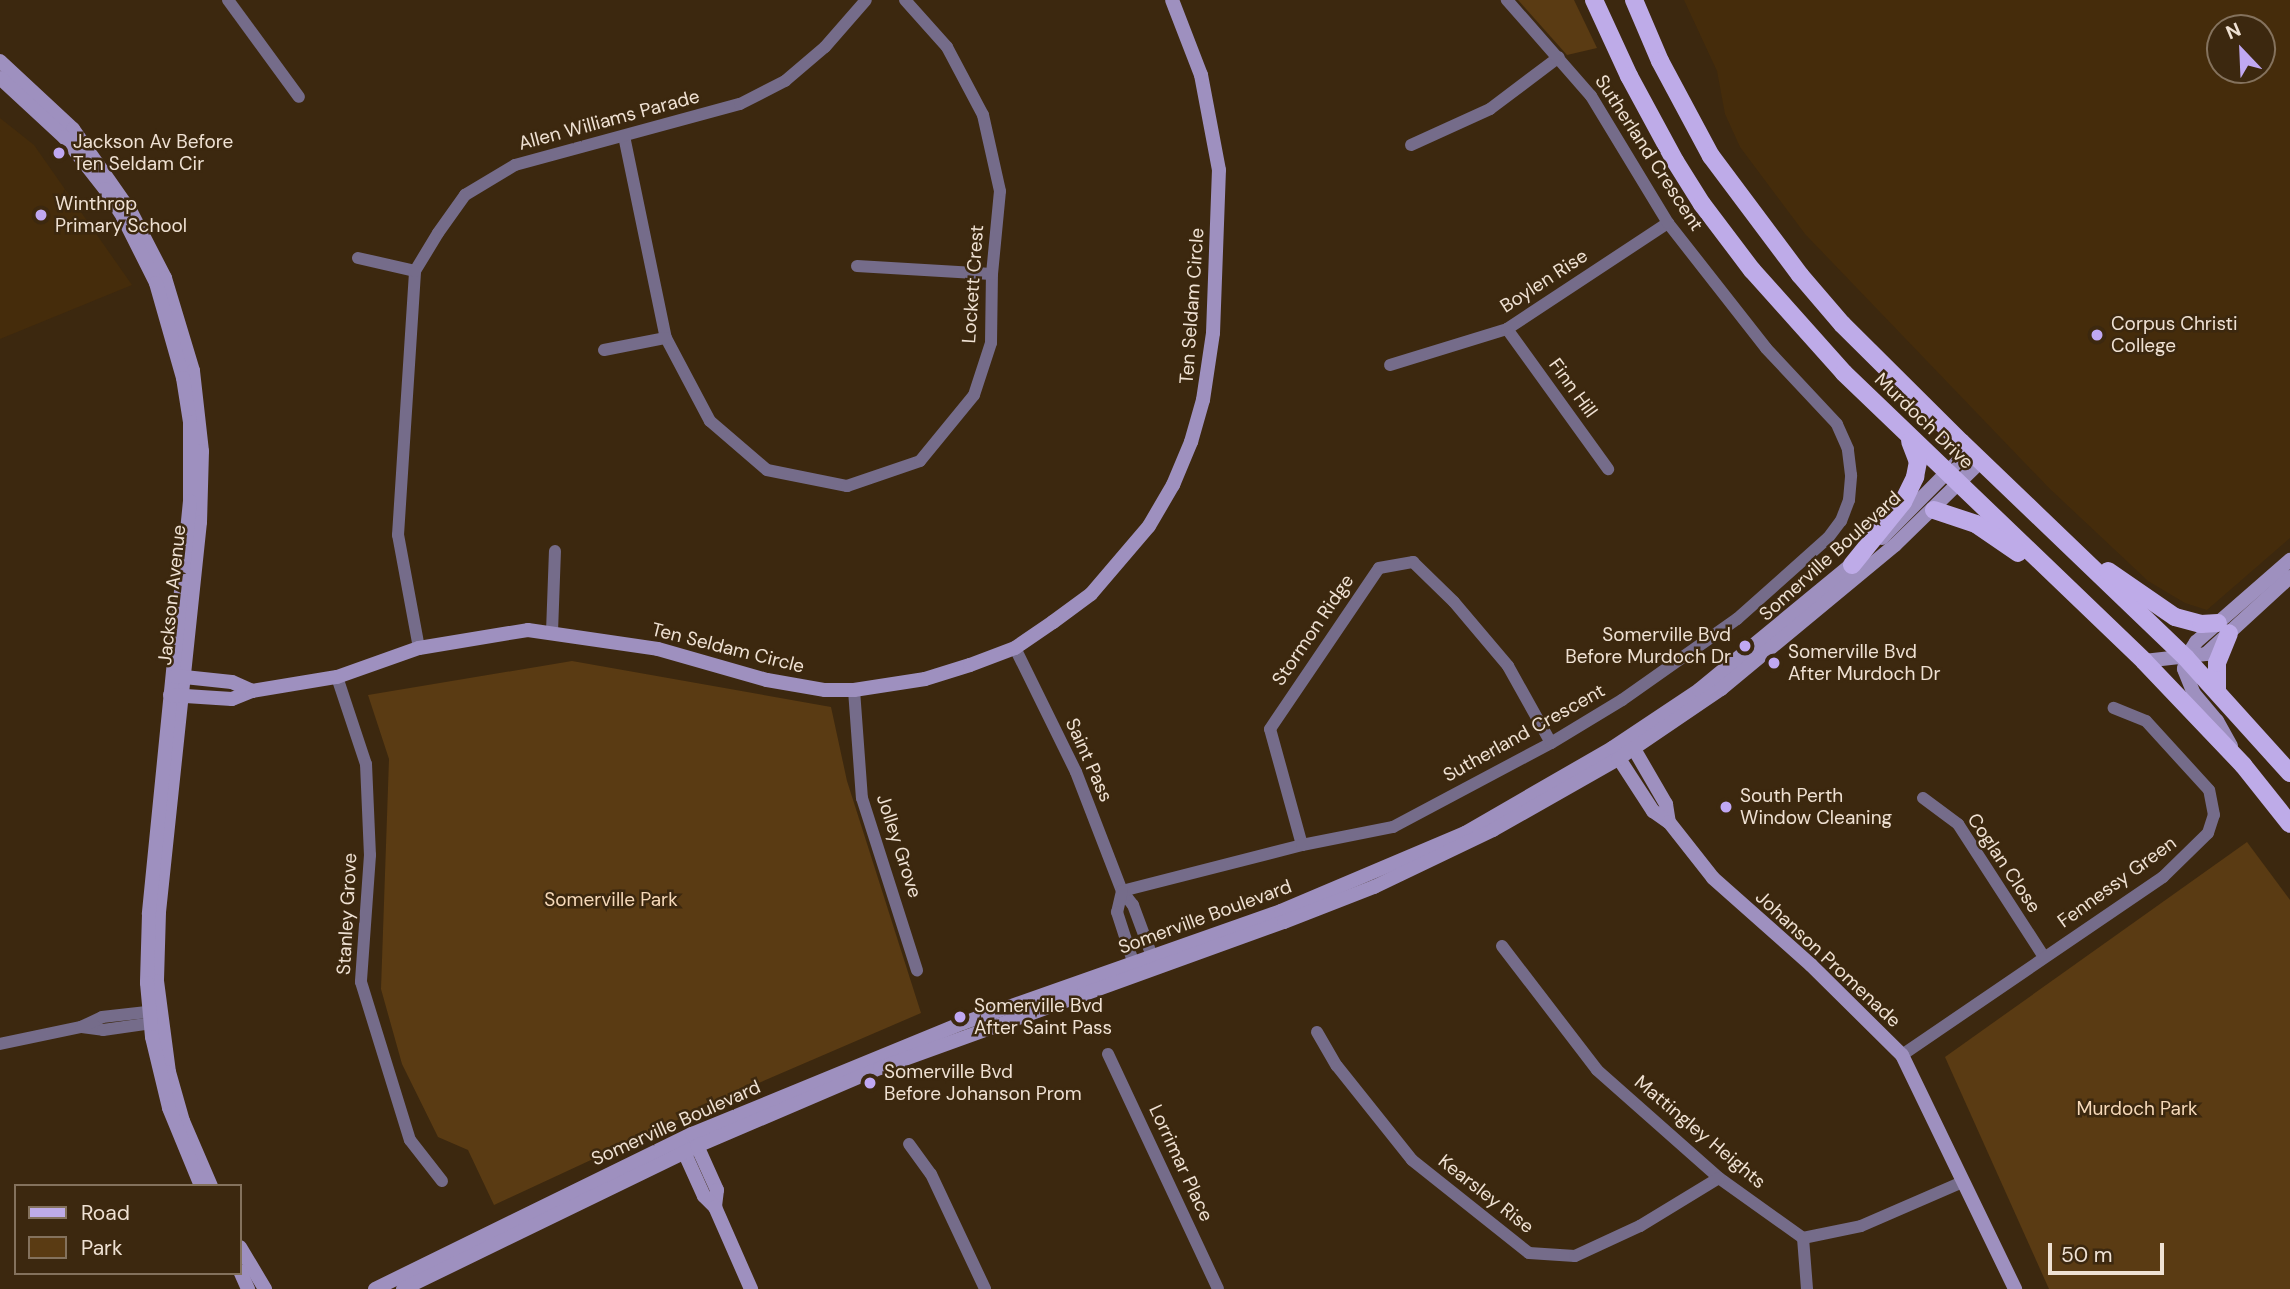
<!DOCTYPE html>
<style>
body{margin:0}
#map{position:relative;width:2290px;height:1289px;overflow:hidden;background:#3c280f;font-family:"DM Sans",sans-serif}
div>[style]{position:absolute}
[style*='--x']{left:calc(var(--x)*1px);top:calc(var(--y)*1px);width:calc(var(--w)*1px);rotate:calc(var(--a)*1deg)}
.built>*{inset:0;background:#452c0b}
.green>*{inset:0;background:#5a3b13}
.street>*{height:12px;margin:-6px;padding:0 6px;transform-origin:6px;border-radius:6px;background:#756c8a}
.secondary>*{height:14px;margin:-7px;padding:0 7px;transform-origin:7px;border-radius:7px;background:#9e90bf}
.primary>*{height:18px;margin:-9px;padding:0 9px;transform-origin:9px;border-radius:9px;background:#beabe8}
.dots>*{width:19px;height:19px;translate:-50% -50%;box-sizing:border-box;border:4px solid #3c280f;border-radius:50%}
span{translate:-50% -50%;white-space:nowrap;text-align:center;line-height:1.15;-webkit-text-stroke:5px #3c280f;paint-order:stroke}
.street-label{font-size:19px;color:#efe1d3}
.poi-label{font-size:19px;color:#efe1d3}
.left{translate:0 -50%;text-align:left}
.right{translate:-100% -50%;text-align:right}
.park-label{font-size:19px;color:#f6d9b9}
.legend{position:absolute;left:14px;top:1184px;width:228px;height:91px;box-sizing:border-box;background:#3c280f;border:2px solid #84725d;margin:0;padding:9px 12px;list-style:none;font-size:21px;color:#efe1d3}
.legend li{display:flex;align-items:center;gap:14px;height:35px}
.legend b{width:35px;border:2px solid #84725d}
.north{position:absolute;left:2206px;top:14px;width:70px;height:70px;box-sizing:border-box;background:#3c280f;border:2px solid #84725d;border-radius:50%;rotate:337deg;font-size:19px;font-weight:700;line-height:28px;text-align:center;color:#efe1d3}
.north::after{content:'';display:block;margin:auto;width:24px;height:32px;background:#c0a8f3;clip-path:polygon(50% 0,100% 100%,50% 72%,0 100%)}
.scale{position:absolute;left:2048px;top:1243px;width:116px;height:32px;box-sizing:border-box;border:4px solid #efe1d3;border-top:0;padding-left:9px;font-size:21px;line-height:24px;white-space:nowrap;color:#efe1d3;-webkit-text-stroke:5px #3c280f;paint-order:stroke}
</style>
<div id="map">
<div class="built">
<i style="clip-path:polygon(evenodd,1684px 0,2290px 0,2290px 538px,2207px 610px,2185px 603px,2148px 581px,2049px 488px,1805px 234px,1740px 147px,1725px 114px,1717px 71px,1684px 0,2220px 28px,2262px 28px,2262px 70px,2220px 70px,2220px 28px)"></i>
<i style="clip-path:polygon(0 118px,34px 145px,132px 285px,0 339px)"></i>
</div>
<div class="green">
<i style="clip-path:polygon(1518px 0,1574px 0,1597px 48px,1567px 55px)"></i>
<i style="clip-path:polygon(572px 661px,831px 707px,847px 781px,921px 1013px,731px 1095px,494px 1205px,468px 1150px,438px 1137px,402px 1064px,381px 989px,389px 759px,368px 695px)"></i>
<i style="clip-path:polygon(2247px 842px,2290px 900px,2290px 1289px,2049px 1289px,1945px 1057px)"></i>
</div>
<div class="street">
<i style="--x:228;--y:0;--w:120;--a:53.8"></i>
<i style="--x:624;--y:136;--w:206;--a:78.3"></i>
<i style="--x:666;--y:338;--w:94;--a:62.1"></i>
<i style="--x:710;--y:421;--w:75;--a:40.7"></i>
<i style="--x:767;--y:470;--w:82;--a:11.3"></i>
<i style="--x:847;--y:486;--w:77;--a:-18.9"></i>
<i style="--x:920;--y:461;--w:85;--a:-50.7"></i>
<i style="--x:974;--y:395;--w:55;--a:-71.9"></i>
<i style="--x:991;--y:343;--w:69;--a:-89.2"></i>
<i style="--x:992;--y:274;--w:83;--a:-84.5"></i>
<i style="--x:1000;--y:191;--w:78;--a:-102.6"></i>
<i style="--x:983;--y:115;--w:77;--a:-117.9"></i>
<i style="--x:947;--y:47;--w:63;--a:-131.8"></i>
<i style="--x:1411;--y:145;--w:87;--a:-24.5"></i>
<i style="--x:1490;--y:109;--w:86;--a:-37"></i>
<i style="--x:358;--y:258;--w:58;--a:12.8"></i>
<i style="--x:857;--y:266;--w:135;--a:3.4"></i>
<i style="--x:1507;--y:329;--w:173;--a:54.2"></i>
<i style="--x:604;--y:350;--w:63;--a:-11"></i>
<i style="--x:1390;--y:365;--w:122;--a:-17.1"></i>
<i style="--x:1507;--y:329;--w:193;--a:-33.4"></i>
<i style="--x:552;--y:632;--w:81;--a:-87.9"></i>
<i style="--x:419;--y:648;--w:115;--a:-100.5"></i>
<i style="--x:398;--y:535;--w:265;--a:-86.3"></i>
<i style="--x:415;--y:271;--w:44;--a:-58.8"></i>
<i style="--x:438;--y:233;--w:47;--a:-54.6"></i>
<i style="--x:465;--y:195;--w:58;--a:-31"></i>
<i style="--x:515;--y:165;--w:233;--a:-15.2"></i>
<i style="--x:740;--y:104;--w:51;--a:-27.1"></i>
<i style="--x:785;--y:81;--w:52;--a:-40.4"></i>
<i style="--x:825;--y:47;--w:62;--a:-48.9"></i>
<i style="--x:1015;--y:648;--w:138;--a:63.8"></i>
<i style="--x:1076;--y:772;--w:128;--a:68.9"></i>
<i style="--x:1122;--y:891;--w:18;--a:52"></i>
<i style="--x:1133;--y:905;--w:63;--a:69.6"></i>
<i style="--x:337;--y:677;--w:92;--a:71.6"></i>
<i style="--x:366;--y:764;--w:91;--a:87.5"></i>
<i style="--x:370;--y:855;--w:127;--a:94.1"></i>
<i style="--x:361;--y:982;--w:165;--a:72.8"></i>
<i style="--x:410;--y:1140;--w:52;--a:52"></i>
<i style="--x:854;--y:690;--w:108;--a:85.8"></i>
<i style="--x:862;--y:798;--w:181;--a:72.3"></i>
<i style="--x:1923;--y:798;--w:44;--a:36.6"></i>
<i style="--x:1958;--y:824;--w:158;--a:57.1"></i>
<i style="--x:1302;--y:845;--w:120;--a:-105.4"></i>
<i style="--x:1270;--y:729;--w:194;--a:-55.9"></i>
<i style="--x:1379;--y:568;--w:35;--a:-10"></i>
<i style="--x:1413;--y:562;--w:57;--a:44.3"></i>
<i style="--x:1454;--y:602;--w:84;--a:49.8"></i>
<i style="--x:1508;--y:666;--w:88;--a:60.8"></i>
<i style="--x:1122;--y:891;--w:186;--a:-14.3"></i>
<i style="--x:1302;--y:845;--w:93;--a:-11.2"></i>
<i style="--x:1393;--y:827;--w:179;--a:-28"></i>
<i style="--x:1551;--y:743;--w:83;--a:-31.2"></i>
<i style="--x:1622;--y:700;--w:141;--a:-35.2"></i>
<i style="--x:1737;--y:619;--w:122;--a:-41.7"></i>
<i style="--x:1828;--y:538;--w:21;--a:-53"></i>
<i style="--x:1841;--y:521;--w:22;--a:-69"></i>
<i style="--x:1849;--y:500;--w:25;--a:-85"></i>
<i style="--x:1851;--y:475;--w:26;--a:-97"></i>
<i style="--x:1848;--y:449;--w:27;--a:-114"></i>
<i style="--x:1837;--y:424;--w:104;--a:-133.1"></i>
<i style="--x:1766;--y:348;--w:159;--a:-128.1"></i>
<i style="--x:1668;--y:223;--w:149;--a:-121.2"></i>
<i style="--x:1591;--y:96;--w:128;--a:-131.2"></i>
<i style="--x:1122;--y:891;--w:22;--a:103"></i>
<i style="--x:1117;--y:912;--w:62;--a:72.1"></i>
<i style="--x:1502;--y:946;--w:156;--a:52.5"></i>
<i style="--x:1597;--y:1070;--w:163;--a:41.5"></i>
<i style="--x:1719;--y:1178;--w:103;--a:35.5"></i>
<i style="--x:1803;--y:1238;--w:59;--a:-11.7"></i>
<i style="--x:1861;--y:1226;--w:110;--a:-23.5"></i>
<i style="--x:82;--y:1027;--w:21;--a:8"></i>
<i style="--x:103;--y:1030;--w:58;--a:-8"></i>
<i style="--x:1317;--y:1032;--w:39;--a:60"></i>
<i style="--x:1337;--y:1066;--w:120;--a:51.4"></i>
<i style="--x:1412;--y:1160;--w:149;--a:38.5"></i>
<i style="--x:1529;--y:1253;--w:46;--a:3.7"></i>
<i style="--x:1575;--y:1256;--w:72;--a:-24.8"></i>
<i style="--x:1640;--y:1226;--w:92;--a:-31.3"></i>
<i style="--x:0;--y:1044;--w:83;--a:-11.9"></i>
<i style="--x:81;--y:1027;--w:23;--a:-25"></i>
<i style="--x:102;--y:1017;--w:54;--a:-6.3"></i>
<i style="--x:1108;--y:1054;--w:259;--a:64.9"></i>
<i style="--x:1902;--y:1055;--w:316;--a:-34.3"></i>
<i style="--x:2163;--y:877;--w:63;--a:-44.4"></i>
<i style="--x:2208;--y:833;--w:19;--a:-72"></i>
<i style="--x:2214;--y:815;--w:25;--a:-101"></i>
<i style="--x:2209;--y:790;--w:93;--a:-132.4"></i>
<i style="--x:2146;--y:721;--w:35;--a:-158"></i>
<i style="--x:909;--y:1144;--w:37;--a:54"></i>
<i style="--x:931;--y:1174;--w:127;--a:64.8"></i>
<i style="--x:1803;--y:1238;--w:51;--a:85.5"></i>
</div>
<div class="secondary">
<i style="--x:0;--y:61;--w:100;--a:43"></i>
<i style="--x:73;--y:129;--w:101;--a:55.1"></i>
<i style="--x:131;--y:212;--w:74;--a:62.7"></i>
<i style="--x:165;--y:278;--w:97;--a:73.2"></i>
<i style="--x:193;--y:371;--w:81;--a:83.6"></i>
<i style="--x:202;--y:451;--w:71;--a:91.6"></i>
<i style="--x:200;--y:522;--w:392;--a:96"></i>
<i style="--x:159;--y:912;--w:69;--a:91.7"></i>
<i style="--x:157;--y:981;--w:92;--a:82.5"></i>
<i style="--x:169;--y:1072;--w:51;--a:74.1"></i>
<i style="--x:183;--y:1121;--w:71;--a:66.7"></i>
<i style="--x:0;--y:78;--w:87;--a:42.7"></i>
<i style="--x:64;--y:137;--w:66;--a:51.7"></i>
<i style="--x:105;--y:189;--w:33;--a:57"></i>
<i style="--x:123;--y:217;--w:74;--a:63.4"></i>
<i style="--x:156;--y:283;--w:99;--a:74.1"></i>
<i style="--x:183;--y:378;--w:45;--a:81"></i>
<i style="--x:190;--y:422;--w:79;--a:90"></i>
<i style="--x:190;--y:501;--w:415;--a:95.7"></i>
<i style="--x:149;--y:914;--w:69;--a:91.7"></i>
<i style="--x:147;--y:983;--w:54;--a:84.7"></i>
<i style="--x:152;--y:1037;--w:73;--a:76.5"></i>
<i style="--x:169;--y:1108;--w:84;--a:67.7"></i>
<i style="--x:1882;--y:538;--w:124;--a:-45.3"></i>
<i style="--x:2144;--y:661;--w:62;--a:-6.4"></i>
<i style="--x:2206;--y:654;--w:114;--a:-42.5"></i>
<i style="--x:175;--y:676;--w:57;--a:6"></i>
<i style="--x:232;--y:682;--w:22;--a:24"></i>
<i style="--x:170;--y:695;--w:62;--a:3.7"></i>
<i style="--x:232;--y:699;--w:22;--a:-22"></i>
<i style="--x:252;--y:691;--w:86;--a:-9.4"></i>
<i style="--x:337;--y:677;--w:87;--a:-19.5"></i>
<i style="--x:419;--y:648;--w:110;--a:-9.4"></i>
<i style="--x:528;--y:630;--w:131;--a:8.3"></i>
<i style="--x:658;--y:649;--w:113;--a:15.9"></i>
<i style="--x:767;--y:680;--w:59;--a:9.8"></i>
<i style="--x:825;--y:690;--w:29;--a:0"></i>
<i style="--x:854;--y:690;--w:72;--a:-8.8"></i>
<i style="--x:925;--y:679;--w:47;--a:-17.3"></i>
<i style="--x:970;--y:665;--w:48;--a:-20.7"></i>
<i style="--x:1015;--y:648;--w:46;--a:-34.4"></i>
<i style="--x:1053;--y:622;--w:47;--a:-36.4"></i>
<i style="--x:1091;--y:594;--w:89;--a:-49.5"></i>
<i style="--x:1149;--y:526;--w:48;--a:-59.7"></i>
<i style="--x:1173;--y:485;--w:47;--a:-67.3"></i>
<i style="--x:1191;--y:442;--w:44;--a:-74.1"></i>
<i style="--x:1203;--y:400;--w:68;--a:-81.5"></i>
<i style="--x:1213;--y:333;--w:163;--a:-87.9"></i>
<i style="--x:1219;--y:170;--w:97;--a:-100.7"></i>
<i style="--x:1201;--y:75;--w:80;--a:-111.1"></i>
<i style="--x:1630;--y:742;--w:72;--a:59.9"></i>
<i style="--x:1666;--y:804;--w:18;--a:81"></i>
<i style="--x:2231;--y:746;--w:29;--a:-119"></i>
<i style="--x:2217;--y:721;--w:35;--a:-130"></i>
<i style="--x:2194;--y:694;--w:27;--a:-112"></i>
<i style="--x:2184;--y:669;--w:11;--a:-80"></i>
<i style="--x:2186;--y:658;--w:19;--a:-58"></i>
<i style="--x:2196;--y:642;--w:125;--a:-41.1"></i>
<i style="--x:1614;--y:751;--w:72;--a:57"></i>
<i style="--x:1653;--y:811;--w:19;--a:35"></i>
<i style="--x:1669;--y:822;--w:71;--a:51.8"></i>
<i style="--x:1713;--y:878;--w:131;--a:41.6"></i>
<i style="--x:1811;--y:965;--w:128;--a:44.7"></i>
<i style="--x:1902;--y:1055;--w:260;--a:64.2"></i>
<i style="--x:694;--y:1139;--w:56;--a:65.7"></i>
<i style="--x:717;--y:1190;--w:17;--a:97"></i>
<i style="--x:681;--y:1145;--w:56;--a:65.7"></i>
<i style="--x:704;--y:1196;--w:16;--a:45"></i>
<i style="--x:715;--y:1207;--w:90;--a:66.3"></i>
<i style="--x:240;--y:1247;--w:49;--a:59.2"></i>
<i style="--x:240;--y:1271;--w:20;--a:66"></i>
<i style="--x:375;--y:1289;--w:353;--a:-26.1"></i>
<i style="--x:692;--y:1134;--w:293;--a:-22.3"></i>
<i style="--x:963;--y:1023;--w:337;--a:-19.4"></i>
<i style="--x:1281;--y:911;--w:200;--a:-23"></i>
<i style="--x:1465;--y:833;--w:170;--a:-30"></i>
<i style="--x:1612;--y:748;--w:105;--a:-33.7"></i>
<i style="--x:1699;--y:690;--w:207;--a:-39.5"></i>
<i style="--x:403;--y:1289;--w:327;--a:-25.9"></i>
<i style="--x:697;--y:1146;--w:199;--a:-23.1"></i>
<i style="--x:880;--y:1068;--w:430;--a:-19.9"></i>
<i style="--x:1284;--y:922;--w:97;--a:-21.3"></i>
<i style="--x:1374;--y:887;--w:132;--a:-25.6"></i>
<i style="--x:1493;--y:830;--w:144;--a:-29.6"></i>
<i style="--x:1618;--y:759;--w:125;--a:-34.2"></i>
<i style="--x:1721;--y:689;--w:226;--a:-39.6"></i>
<i style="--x:1895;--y:545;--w:120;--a:-44.3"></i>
</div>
<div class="primary">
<i style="--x:1594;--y:0;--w:84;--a:65.3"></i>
<i style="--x:1629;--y:76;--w:97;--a:61.6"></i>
<i style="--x:1675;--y:161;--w:51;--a:57.9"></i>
<i style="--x:1702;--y:204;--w:83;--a:52.9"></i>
<i style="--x:1752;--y:270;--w:138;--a:48.2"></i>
<i style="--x:1844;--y:373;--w:416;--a:43.8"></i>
<i style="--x:2144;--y:661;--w:144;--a:46.4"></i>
<i style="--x:2243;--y:765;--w:75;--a:51.5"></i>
<i style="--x:1634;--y:0;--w:66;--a:66.9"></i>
<i style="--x:1660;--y:61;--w:108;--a:61.8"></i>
<i style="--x:1711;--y:156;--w:149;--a:53.2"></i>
<i style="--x:1800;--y:275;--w:65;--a:49.4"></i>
<i style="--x:1842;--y:324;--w:168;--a:44.8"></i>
<i style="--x:1961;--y:442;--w:312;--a:43.8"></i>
<i style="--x:2186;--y:658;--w:155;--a:47.9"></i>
<i style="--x:1934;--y:510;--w:44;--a:18.4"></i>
<i style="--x:1976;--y:524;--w:51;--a:34.6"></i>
<i style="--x:1852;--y:565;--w:81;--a:-51"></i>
<i style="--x:1903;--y:502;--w:28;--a:-64"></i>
<i style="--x:1915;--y:477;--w:15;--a:-79"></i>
<i style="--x:1918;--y:462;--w:22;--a:-111"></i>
<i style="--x:2108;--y:571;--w:81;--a:34.5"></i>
<i style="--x:2175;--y:617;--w:27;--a:15"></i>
<i style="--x:2201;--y:624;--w:17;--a:-3"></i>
<i style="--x:2217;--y:690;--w:27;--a:-90"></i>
<i style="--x:2217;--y:663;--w:32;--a:-68"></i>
</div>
<div class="dots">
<i style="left:59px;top:153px;background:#c0a8f3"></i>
<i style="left:41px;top:215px;background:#c0a8f3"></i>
<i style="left:2097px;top:335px;background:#c0a8f3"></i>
<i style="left:1745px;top:646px;background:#c0a8f3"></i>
<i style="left:1774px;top:663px;background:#c0a8f3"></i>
<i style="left:1726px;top:807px;background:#c0a8f3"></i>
<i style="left:960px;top:1017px;background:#c0a8f3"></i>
<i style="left:870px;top:1083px;background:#c0a8f3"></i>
</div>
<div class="street-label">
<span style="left:609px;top:120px;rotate:-15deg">Allen Williams Parade</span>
<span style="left:1649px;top:153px;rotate:57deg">Sutherland Crescent</span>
<span style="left:1544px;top:281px;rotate:-33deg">Boylen Rise</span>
<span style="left:973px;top:284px;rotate:-86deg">Lockett Crest</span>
<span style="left:1192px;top:306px;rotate:-86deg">Ten Seldam Circle</span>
<span style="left:1573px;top:388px;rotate:54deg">Finn Hill</span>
<span style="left:1924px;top:421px;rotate:44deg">Murdoch Drive</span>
<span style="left:1830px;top:556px;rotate:-42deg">Somerville Boulevard</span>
<span style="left:172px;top:595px;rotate:-84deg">Jackson Avenue</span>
<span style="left:1313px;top:630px;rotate:-56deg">Stormon Ridge</span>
<span style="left:728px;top:648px;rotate:14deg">Ten Seldam Circle</span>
<span style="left:1524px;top:733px;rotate:-29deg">Sutherland Crescent</span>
<span style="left:1089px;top:760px;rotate:66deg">Saint Pass</span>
<span style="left:899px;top:846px;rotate:72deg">Jolley Grove</span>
<span style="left:2004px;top:863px;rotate:56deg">Coglan Close</span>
<span style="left:2117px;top:882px;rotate:-36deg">Fennessy Green</span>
<span style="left:347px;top:914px;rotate:-87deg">Stanley Grove</span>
<span style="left:1205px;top:917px;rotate:-20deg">Somerville Boulevard</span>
<span style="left:1828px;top:959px;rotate:43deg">Johanson Promenade</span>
<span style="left:676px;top:1123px;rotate:-24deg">Somerville Boulevard</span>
<span style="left:1700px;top:1132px;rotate:40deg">Mattingley Heights</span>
<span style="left:1181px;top:1163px;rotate:65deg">Lorrimar Place</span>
<span style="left:1486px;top:1194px;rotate:38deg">Kearsley Rise</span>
</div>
<div class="poi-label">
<span class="left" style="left:73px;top:153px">Jackson Av Before<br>Ten Seldam Cir</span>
<span class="left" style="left:55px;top:215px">Winthrop<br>Primary School</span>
<span class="left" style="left:2111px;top:335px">Corpus Christi<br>College</span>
<span class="right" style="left:1731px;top:646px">Somerville Bvd<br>Before Murdoch Dr</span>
<span class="left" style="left:1788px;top:663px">Somerville Bvd<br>After Murdoch Dr</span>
<span class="left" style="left:1740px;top:807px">South Perth<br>Window Cleaning</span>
<span class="left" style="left:974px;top:1017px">Somerville Bvd<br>After Saint Pass</span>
<span class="left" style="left:884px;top:1083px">Somerville Bvd<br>Before Johanson Prom</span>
</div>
<div class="park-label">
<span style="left:611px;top:900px">Somerville Park</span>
<span style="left:2137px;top:1109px">Murdoch Park</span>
</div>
<ul class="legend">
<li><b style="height:9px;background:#beabe8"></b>Road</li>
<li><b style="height:19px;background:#5a3b13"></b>Park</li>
</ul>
<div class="north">N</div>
<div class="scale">50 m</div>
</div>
